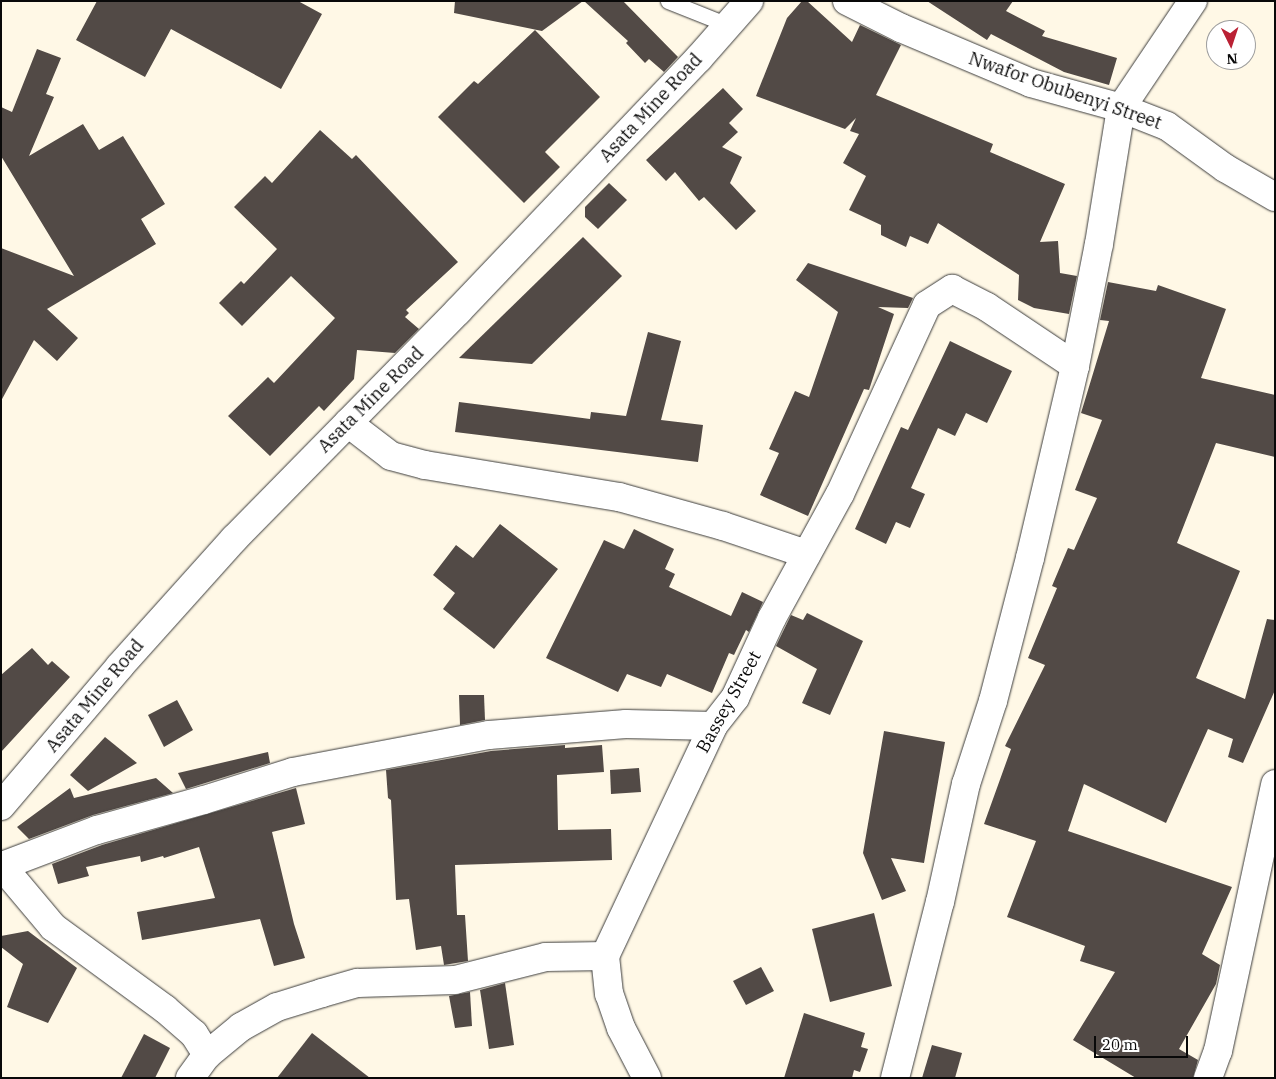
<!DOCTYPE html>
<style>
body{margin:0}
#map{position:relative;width:1276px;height:1079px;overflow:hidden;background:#fff8e6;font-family:"IBM Plex Serif",serif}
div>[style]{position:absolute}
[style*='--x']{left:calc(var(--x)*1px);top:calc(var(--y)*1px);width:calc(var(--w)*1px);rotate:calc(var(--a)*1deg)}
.building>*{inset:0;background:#524a46}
.roads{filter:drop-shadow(0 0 1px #3c3c3c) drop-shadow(0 0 1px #3c3c3c)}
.lane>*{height:15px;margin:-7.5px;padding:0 7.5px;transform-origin:7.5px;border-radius:7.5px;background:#fff}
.street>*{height:28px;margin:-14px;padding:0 14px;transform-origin:14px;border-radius:14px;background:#fff}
span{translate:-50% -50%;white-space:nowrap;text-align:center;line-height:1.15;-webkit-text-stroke:5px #fff;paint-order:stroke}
.street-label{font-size:18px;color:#090909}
.frame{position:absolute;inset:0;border:2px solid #090909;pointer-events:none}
.north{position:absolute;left:1206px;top:20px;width:50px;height:50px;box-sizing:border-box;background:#fff;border:1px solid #9d9d9d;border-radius:50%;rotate:176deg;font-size:14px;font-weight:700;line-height:20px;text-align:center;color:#090909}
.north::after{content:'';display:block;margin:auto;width:18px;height:22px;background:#ba2134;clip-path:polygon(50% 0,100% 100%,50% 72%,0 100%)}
.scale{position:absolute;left:1094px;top:1036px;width:94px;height:22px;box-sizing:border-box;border:2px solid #090909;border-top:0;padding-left:6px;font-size:15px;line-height:18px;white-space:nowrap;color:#090909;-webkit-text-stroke:4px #fff;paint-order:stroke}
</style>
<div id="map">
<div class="building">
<i style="clip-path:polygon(97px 1px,298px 1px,322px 14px,281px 89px,171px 29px,145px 77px,76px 40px)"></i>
<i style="clip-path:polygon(455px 1px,583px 1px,542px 31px,454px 13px)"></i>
<i style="clip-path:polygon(584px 1px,623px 1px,678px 57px,664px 72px,649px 59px,645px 63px,626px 43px,628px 41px)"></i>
<i style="clip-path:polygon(802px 1px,807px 1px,852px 42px,860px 25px,901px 45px,876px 95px,993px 144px,990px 152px,1065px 184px,1040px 242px,1058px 241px,1060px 273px,1077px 276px,1069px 314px,1034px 308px,1018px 300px,1019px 275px,938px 223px,928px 244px,910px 236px,906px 247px,881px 235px,881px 225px,849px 210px,866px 176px,843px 163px,859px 134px,850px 131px,856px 118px,845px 129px,756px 96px,787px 18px)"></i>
<i style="clip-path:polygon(927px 1px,1013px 1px,1006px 11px,1045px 31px,1042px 36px,1117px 58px,1109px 85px,1064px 72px,991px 34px,987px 40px)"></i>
<i style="clip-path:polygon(535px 30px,600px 97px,545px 152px,560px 167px,524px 203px,438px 117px,474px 81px,478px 84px)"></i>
<i style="clip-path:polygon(37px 49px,61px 58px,46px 94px,54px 97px,29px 156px,83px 124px,99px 150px,123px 136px,165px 204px,141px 219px,156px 244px,47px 309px,78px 338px,57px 361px,34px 340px,1px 401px,1px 248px,74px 276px,1px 156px,1px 107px,12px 112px)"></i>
<i style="clip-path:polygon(723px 88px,743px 109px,729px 123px,738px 132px,722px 147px,742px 157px,730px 183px,756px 211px,736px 230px,704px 197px,699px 201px,675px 172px,666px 181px,646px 160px)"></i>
<i style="clip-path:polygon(320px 130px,352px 159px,356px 155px,458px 262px,406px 310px,409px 313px,405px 317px,419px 329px,395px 353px,357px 350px,354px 379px,324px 411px,319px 406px,270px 456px,228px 416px,268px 377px,274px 383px,335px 318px,291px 276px,242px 326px,219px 303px,241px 281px,244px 284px,277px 249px,234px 207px,265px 176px,272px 183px)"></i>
<i style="clip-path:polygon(609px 183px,627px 200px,598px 229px,585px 217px,585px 207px)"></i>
<i style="clip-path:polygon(583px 237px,622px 276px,532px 364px,459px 358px)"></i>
<i style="clip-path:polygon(808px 263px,913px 298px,908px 308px,878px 307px,894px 314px,869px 390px,864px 389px,808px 516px,760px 495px,779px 453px,769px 449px,795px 391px,809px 397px,838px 312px,796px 280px)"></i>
<i style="clip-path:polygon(1108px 282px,1156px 291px,1158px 285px,1226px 309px,1201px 378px,1275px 395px,1275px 457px,1216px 443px,1177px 543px,1240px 571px,1196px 678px,1245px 699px,1267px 619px,1275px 620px,1275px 690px,1243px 763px,1228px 757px,1233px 739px,1208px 729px,1166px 823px,1084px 784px,1068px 831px,1232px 887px,1202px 954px,1220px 965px,1216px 984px,1179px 1049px,1198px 1060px,1193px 1078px,1136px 1078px,1073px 1040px,1115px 972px,1080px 961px,1085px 946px,1007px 917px,1036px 841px,984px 824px,1011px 749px,1005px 746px,1045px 665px,1028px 658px,1057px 588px,1052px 586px,1068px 548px,1074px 550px,1097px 498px,1075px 490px,1102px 420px,1081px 413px,1109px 321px,1100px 320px)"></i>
<i style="clip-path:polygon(648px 332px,681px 341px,661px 420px,703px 425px,698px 462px,455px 432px,459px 402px,590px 419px,591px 412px,626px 416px)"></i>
<i style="clip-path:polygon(950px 341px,1012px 371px,987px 423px,966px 413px,955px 436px,938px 428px,911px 488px,925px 494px,910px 528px,896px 522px,886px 544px,855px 529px,901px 427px,908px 430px)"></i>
<i style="clip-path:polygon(500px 524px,558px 569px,494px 649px,443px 609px,455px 593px,433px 575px,456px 545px,473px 558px)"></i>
<i style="clip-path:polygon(634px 529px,674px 549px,665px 569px,675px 574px,669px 587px,731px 616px,742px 592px,763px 602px,749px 632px,746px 630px,734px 655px,729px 653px,712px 693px,667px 674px,661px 687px,627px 674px,618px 692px,546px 658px,604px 540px,624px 549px)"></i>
<i style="clip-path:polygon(807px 613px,863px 641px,830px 715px,802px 703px,817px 669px,776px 646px,791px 615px,803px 620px)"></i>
<i style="clip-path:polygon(32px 648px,48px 665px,52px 661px,70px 677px,1px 752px,1px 675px)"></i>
<i style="clip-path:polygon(459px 695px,484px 695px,485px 720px,460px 725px)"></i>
<i style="clip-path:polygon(177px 700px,193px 730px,164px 747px,148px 715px)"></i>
<i style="clip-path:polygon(884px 731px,945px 742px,924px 863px,891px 858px,906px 891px,882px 900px,863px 853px)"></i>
<i style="clip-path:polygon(105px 737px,137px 763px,88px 791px,70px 775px)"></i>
<i style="clip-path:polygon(565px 745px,565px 748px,602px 745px,604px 772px,557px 775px,558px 830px,611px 829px,612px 860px,455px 865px,457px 915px,465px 915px,468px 961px,444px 965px,441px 946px,416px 950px,409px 899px,396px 900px,391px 800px,388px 798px,386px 770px,491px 751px)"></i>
<i style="clip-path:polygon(268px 752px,270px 763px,186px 789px,178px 773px)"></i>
<i style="clip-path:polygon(639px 768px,641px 792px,611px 794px,610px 770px)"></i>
<i style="clip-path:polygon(156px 778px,173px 793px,93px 815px,29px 839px,17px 827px,70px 788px,74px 798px)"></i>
<i style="clip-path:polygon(296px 788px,305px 824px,272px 832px,294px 924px,305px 958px,274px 966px,260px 919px,142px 940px,137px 912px,215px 898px,199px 847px,164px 858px,163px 856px,141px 862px,140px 856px,86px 867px,89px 876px,58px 884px,52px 864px,102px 845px)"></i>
<i style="clip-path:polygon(874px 913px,892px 986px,830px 1002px,812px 929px)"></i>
<i style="clip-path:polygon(28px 931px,77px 968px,48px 1023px,7px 1007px,23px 964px,1px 947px,1px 936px)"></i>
<i style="clip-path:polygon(761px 967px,774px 991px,746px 1005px,733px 981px)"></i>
<i style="clip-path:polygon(505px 983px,514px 1045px,489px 1049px,480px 990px)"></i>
<i style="clip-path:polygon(470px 992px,472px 1026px,455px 1028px,449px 996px)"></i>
<i style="clip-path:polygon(804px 1013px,865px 1033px,861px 1047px,868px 1049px,860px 1072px,854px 1070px,852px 1078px,784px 1078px)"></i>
<i style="clip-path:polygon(312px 1033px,370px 1078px,277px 1078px)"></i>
<i style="clip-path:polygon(144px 1034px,170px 1048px,155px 1078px,121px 1078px)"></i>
<i style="clip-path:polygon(932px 1045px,962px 1053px,955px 1078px,922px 1078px)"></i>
</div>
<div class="roads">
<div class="lane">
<i style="--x:668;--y:1;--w:65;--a:21.8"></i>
</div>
<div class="street">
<i style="--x:847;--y:1;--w:60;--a:26.6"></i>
<i style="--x:901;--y:28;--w:141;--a:22.9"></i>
<i style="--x:1031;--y:83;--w:93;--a:15.5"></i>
<i style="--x:1121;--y:108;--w:49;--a:21.4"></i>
<i style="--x:1167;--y:126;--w:72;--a:35.9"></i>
<i style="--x:1225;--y:168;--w:58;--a:30.1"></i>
<i style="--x:348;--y:423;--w:54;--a:37.5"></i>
<i style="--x:391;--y:456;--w:35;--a:15"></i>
<i style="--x:425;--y:465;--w:197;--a:9.4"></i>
<i style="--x:619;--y:497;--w:108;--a:15.6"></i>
<i style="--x:723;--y:526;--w:88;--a:18.6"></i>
<i style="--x:1;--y:806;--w:184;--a:-49.6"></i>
<i style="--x:120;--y:666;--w:171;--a:-48.1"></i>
<i style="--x:234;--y:539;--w:320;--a:-45.5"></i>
<i style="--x:458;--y:311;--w:349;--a:-46.4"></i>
<i style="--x:699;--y:58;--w:76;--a:-48.7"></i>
<i style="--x:1;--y:865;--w:81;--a:50"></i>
<i style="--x:53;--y:927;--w:139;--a:36.2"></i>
<i style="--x:165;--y:1009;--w:38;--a:41"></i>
<i style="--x:194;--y:1034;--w:25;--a:58"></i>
<i style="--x:2;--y:866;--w:102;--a:-20.8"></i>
<i style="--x:97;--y:830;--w:111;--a:-15.7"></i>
<i style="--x:204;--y:800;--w:93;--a:-17.5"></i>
<i style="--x:293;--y:772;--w:199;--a:-10.7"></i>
<i style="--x:489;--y:735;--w:137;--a:-4.6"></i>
<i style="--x:626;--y:724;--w:87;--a:1.3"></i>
<i style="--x:190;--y:1078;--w:29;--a:-54"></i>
<i style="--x:207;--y:1055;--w:44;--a:-39.5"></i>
<i style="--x:241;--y:1027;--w:41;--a:-29.1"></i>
<i style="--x:277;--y:1007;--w:47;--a:-17.3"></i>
<i style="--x:322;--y:993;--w:37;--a:-16"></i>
<i style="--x:358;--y:983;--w:97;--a:-1.8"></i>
<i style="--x:455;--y:980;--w:94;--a:-14.2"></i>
<i style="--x:546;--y:957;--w:59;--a:-1"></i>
<i style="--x:647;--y:1078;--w:56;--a:-117.5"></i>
<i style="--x:621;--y:1028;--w:36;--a:-109"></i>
<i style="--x:609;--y:994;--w:38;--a:-96"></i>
<i style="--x:605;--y:956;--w:254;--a:-64.8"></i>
<i style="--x:713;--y:726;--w:36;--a:-52"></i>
<i style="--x:735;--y:698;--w:88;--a:-65.2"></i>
<i style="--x:772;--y:618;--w:141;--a:-61.3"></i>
<i style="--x:840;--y:494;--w:208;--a:-65.3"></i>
<i style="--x:927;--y:305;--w:30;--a:-33"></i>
<i style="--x:952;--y:289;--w:39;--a:27"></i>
<i style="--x:987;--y:307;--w:106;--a:33.8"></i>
<i style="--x:895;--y:1078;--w:182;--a:-75.7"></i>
<i style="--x:940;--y:902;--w:121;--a:-77.6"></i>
<i style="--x:966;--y:784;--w:87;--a:-72"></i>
<i style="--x:993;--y:701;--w:148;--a:-75.5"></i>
<i style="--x:1030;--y:558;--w:197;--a:-76.8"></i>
<i style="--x:1075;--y:366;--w:124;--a:-78.9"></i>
<i style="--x:1099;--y:244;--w:138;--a:-80.8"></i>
<i style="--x:1121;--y:108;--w:129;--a:-56.1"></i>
<i style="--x:1208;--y:1078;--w:29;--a:-70"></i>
<i style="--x:1218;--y:1051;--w:273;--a:-77.9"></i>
</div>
</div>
<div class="street-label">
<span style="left:1065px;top:91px;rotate:19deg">Nwafor Obubenyi Street</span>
<span style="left:651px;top:108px;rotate:-47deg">Asata Mine Road</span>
<span style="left:371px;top:400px;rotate:-45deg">Asata Mine Road</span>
<span style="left:95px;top:696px;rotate:-50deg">Asata Mine Road</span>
<span style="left:729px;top:702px;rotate:-61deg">Bassey Street</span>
</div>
<div class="frame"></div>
<div class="north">N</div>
<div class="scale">20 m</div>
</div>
